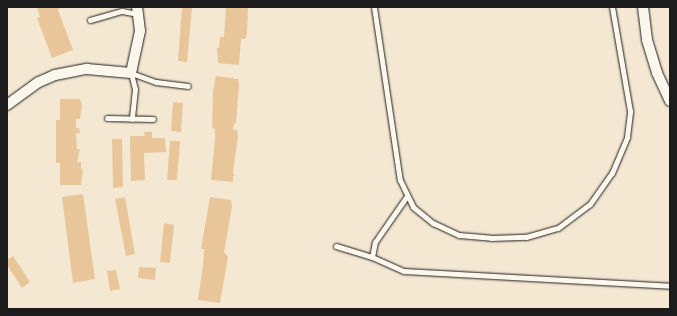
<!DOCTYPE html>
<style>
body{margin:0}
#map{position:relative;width:677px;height:316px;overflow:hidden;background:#f5e8d3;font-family:"Patrick Hand",sans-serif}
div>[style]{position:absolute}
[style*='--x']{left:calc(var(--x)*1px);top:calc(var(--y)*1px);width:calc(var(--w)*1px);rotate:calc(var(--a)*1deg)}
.building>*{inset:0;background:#e8c69a}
.roads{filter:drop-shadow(0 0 1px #1c1c1c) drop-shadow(0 0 1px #1c1c1c)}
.lane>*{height:5px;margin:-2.5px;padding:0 2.5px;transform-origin:2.5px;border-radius:2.5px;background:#fbf7ec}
.street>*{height:10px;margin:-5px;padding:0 5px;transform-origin:5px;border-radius:5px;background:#fbf7ec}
span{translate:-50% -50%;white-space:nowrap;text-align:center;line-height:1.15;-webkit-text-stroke:3.5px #fbf7ec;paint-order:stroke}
.frame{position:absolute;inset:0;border:8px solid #1c1c1c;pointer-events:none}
</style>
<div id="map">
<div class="building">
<i style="clip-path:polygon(37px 7px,60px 7px,58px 10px,73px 50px,52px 58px,37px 18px,40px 17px)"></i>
<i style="clip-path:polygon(182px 7px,192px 7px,187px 62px,178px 61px)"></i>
<i style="clip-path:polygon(226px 7px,248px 7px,247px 34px,245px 39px,241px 39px,239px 65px,218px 63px,217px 48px,219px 48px,220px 37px,224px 37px)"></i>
<i style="clip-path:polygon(216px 76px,238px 79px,239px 84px,236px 124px,234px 123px,233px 130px,237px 130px,238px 136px,233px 173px,235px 177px,233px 176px,233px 182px,211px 180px,215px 140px,215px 129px,212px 128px,213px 92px)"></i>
<i style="clip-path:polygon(60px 99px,80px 99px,82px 106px,80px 119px,76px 119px,76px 128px,79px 128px,80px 133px,76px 133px,77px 149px,80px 149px,77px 162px,81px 162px,81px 169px,83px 169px,81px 185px,60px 185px,60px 163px,56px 163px,56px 120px,60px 120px)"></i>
<i style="clip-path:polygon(173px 102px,183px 103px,181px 132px,171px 131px)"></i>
<i style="clip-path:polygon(144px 132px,152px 132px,152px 138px,165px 138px,166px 152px,144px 153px,145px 180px,131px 181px,130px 136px,145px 136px)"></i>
<i style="clip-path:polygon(112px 139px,122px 139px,123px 187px,113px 188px)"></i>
<i style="clip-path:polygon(170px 141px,180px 141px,177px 180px,167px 180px)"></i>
<i style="clip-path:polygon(83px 194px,95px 279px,73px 283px,62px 197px)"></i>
<i style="clip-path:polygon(125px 197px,135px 254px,126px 256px,115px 199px)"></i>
<i style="clip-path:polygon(210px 197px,231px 200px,232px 206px,224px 252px,228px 257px,220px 303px,198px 300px,203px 265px,204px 249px,201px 249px)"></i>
<i style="clip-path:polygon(164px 223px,174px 225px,170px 263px,160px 262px)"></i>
<i style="clip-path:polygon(13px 256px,30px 282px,22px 288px,7px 265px,7px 260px)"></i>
<i style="clip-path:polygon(139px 267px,156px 268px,155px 280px,138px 278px)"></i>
<i style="clip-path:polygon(116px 270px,120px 289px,110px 291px,107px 271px)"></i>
</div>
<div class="roads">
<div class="lane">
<i style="--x:374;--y:7;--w:175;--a:81.5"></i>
<i style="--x:400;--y:180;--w:30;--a:64"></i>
<i style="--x:413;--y:207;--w:26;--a:39"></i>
<i style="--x:433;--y:223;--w:29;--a:25"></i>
<i style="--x:459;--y:235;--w:32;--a:5"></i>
<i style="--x:491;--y:238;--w:35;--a:-2"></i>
<i style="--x:526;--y:237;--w:33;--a:-16"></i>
<i style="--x:558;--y:228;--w:40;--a:-37"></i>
<i style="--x:590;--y:204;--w:38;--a:-55"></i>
<i style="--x:612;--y:173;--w:39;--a:-67"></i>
<i style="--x:627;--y:137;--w:26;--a:-83"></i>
<i style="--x:630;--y:111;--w:106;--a:-99.8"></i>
<i style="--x:90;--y:20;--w:33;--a:-16"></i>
<i style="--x:122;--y:11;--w:15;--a:11"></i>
<i style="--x:131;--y:73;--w:27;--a:20"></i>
<i style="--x:156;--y:82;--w:32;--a:7"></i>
<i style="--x:131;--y:73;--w:16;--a:76"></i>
<i style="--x:135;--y:89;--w:30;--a:96"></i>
<i style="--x:107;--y:118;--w:46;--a:1.2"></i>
<i style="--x:336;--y:246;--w:38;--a:17"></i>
<i style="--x:372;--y:257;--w:35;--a:24"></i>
<i style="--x:404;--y:271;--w:266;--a:3.2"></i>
<i style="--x:372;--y:257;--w:15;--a:-79"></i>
<i style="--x:375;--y:242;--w:56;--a:-55.2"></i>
</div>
<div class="street">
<i style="--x:643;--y:7;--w:33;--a:83"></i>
<i style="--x:647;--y:40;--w:34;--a:73"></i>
<i style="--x:657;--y:73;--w:31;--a:65"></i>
<i style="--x:7;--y:105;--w:39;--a:-36"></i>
<i style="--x:39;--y:82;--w:17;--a:-24"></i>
<i style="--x:55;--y:75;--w:33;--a:-11"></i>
<i style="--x:87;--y:69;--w:44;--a:5.2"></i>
<i style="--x:131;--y:73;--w:43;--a:-77.9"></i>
<i style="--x:140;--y:31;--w:24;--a:-97"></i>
</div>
</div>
<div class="frame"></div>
</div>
